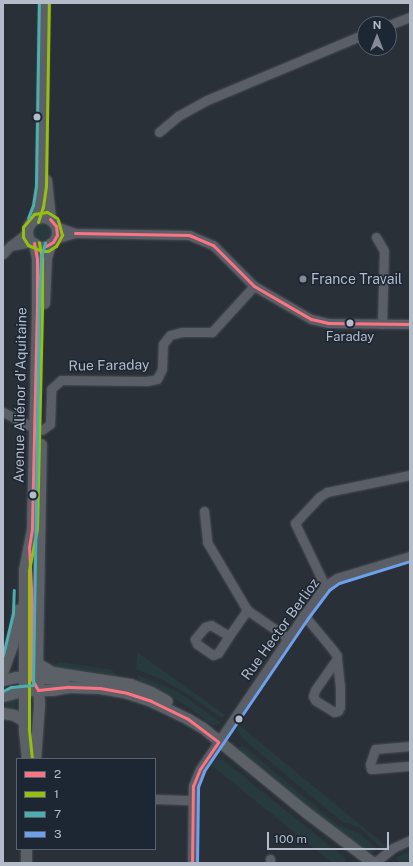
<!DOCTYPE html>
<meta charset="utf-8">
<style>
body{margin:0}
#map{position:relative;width:413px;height:866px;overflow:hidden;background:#2a3038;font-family:"Public Sans",sans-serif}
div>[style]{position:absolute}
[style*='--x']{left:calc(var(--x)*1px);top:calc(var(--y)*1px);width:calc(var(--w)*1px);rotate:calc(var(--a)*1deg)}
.green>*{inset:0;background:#273a3e}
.round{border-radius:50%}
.roads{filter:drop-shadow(0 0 1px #484c53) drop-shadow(0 0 1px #484c53)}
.minor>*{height:9px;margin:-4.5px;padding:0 4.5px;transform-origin:4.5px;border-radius:4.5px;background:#5a5e66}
.major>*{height:11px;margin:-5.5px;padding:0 5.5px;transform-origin:5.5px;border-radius:5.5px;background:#5c6168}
.major>.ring{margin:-5.5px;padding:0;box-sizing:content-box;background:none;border:11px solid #5c6168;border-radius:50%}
.bus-1>*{height:3px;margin:-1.5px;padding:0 1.5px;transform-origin:1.5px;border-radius:1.5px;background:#fc7382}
.bus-2>*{height:3px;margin:-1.5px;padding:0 1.5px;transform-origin:1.5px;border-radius:1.5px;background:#97bf0d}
.bus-3>*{height:3px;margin:-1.5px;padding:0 1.5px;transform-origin:1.5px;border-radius:1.5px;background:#4bafaf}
.bus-4>*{height:3px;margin:-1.5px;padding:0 1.5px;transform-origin:1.5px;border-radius:1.5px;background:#6da0ed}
.dots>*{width:11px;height:11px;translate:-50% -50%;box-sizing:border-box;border:2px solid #1d2633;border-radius:50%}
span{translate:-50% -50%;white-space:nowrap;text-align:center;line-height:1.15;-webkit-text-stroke:3px #1d2633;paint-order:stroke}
.bus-label{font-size:13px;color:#b4bcc9}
.poi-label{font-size:14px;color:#b4bcc9}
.left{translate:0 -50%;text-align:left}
.street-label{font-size:14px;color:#b4bcc9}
.frame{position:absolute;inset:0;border:4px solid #b4bcc9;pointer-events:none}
.legend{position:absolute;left:16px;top:758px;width:140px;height:92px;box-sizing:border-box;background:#1d2633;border:1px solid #59626f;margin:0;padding:5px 7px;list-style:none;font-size:12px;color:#b4bcc9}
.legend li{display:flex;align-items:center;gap:8px;height:20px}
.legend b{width:20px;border:1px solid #59626f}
.north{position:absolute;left:357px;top:16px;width:40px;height:40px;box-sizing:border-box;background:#1d2633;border:1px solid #59626f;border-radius:50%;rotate:0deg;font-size:11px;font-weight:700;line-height:16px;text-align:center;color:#b4bcc9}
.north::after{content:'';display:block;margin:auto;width:14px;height:18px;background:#848b96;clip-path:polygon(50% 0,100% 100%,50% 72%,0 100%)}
.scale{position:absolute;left:267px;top:832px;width:122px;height:18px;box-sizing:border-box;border:2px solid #b4bcc9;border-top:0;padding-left:5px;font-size:12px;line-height:14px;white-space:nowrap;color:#b4bcc9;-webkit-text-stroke:3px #1d2633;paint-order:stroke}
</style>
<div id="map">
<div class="green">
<i class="round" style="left:33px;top:222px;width:18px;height:18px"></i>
<i style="clip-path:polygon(137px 652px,225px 715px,222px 718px,192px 697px,161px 679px,136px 669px)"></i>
<i style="clip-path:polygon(59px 662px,112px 670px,118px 677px,90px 671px,68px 672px,51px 667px)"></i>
<i style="clip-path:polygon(137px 675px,178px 692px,220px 722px,220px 724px,212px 725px,191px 709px,169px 695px,141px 682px)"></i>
<i style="clip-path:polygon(15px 697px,16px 706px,14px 711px,3px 708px,3px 703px)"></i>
<i style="clip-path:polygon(239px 725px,386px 846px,382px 849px,359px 827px,341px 821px,242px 738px,237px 728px)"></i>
<i style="clip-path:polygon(242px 745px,338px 825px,359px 833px,376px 848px,376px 851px,370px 854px,353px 842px,292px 794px,238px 750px)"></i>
<i style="clip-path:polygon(222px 759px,346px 859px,345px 863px,332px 863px,211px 765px,216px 760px)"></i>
<i style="clip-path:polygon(410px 851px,410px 863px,399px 863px,396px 857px)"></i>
</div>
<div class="roads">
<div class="minor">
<i style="--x:389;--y:25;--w:22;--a:-21"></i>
<i style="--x:159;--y:132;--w:25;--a:-40"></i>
<i style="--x:178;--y:116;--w:33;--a:-29"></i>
<i style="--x:207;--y:100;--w:171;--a:-22.7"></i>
<i style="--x:28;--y:232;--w:23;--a:142"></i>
<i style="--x:10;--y:246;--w:22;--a:-10"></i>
<i style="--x:75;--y:233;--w:114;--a:1"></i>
<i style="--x:189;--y:235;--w:26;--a:23"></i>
<i style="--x:213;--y:245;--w:58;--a:45"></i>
<i style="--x:254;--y:286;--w:66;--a:30.1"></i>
<i style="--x:311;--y:319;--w:17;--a:13"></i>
<i style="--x:328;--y:323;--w:82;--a:0.7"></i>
<i style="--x:376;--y:237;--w:16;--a:60"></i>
<i style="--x:384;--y:251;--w:73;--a:91.6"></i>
<i style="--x:55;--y:239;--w:21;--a:-17"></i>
<i style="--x:75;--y:233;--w:20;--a:-160"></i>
<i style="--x:3;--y:254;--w:11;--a:-49"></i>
<i style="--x:3;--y:412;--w:35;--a:27"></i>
<i style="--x:42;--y:430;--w:10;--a:-37"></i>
<i style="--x:50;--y:424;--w:35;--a:-88"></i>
<i style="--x:51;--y:389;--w:13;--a:-42"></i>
<i style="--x:61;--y:380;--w:86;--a:0.7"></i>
<i style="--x:147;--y:381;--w:10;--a:-11"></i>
<i style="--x:157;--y:379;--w:11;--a:-63"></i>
<i style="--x:162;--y:369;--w:25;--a:-88"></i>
<i style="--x:163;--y:344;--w:11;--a:-52"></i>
<i style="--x:170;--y:335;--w:12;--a:-14"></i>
<i style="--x:182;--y:332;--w:30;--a:0"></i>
<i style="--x:212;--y:332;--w:62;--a:-47.6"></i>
<i style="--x:204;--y:511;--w:31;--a:84"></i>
<i style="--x:207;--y:542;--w:79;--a:59.5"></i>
<i style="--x:247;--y:610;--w:50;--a:34.3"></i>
<i style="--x:325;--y:586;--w:70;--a:-115.5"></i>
<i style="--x:295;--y:523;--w:35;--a:-47"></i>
<i style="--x:319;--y:497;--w:9;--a:-32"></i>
<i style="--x:327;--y:492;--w:85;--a:-11.6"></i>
<i style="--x:304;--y:615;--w:45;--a:50.4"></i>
<i style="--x:333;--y:650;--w:7;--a:56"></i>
<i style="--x:337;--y:656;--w:3;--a:90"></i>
<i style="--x:337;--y:659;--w:27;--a:84"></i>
<i style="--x:340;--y:686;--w:21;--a:90"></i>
<i style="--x:340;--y:707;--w:4;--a:117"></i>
<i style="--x:338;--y:711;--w:4;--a:166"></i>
<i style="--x:334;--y:712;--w:22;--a:-148"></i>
<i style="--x:315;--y:700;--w:4;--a:-117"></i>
<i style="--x:313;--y:696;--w:6;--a:-72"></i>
<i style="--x:315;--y:690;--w:38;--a:-55"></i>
<i style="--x:229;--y:636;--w:21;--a:-149"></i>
<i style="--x:211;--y:625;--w:6;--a:162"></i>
<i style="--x:205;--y:627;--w:16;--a:130"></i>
<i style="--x:195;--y:639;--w:5;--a:68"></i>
<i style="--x:197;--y:644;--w:19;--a:35"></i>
<i style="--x:213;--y:655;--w:5;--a:-22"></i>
<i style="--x:218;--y:653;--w:20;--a:-57"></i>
<i style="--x:229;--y:636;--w:32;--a:-55"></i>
<i style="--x:410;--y:746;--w:35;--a:175"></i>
<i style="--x:375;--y:749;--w:16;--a:108"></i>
<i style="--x:370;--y:764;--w:5;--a:79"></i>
<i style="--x:371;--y:769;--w:2;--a:0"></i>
<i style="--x:373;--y:769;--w:37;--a:-5"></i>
<i style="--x:155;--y:799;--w:38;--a:2"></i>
<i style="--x:270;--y:859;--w:4;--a:90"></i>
<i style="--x:192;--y:863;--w:77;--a:-89.3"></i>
<i style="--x:193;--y:786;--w:18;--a:-68"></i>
<i style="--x:200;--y:769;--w:186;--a:-56"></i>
<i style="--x:304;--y:615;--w:36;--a:-54"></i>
<i style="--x:325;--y:586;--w:14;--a:-34"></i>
<i style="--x:337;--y:578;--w:76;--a:-16.8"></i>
<i style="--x:374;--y:863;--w:24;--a:-38"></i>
<i style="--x:393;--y:848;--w:19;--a:-25"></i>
</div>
<div class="major">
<i style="--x:46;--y:180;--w:39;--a:84"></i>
<i class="ring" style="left:27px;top:217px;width:19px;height:19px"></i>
<i style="--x:33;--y:220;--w:15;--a:-70"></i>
<i style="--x:38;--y:206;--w:21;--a:-82"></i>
<i style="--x:41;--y:185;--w:182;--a:-89.1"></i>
<i style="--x:44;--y:303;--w:45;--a:-87.5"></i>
<i style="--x:46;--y:258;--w:15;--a:-74"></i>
<i style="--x:37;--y:663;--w:17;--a:31"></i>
<i style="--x:52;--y:672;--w:79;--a:8.7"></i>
<i style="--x:130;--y:684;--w:22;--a:21"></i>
<i style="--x:151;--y:692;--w:18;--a:29"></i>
<i style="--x:3;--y:670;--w:27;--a:-70"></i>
<i style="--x:12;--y:645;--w:36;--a:-80"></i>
<i style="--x:3;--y:680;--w:13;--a:-13"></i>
<i style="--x:16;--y:677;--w:48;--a:2.4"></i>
<i style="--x:3;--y:696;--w:23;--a:-15"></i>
<i style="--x:25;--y:690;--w:27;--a:0"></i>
<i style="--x:52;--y:690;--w:17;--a:-10"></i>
<i style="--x:69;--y:687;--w:31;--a:2"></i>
<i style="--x:100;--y:688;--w:27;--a:10"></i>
<i style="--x:127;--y:693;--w:25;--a:18"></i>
<i style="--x:151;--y:701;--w:41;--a:25.9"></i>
<i style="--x:188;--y:719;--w:17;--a:31"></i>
<i style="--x:203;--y:728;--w:134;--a:39.3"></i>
<i style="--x:307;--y:813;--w:83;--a:37.1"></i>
<i style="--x:3;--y:713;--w:11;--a:10"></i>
<i style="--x:14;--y:715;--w:12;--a:31"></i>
<i style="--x:27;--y:759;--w:31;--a:-96"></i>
<i style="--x:24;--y:728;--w:158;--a:-90"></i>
<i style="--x:24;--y:570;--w:42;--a:-79"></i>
<i style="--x:32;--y:529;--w:225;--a:-88.7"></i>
<i style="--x:37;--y:304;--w:46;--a:-90"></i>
<i style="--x:37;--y:258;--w:15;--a:-101"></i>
<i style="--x:35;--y:759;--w:55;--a:-85.8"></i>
<i style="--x:39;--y:704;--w:41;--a:-92.8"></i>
<i style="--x:37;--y:663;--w:219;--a:-89"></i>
<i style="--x:26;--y:863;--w:14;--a:-90"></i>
</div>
</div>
<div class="bus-1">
<i style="--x:75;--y:233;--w:114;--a:1"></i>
<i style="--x:189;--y:235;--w:26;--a:23"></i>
<i style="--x:213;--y:245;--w:58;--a:45"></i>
<i style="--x:254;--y:286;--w:66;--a:30.1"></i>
<i style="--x:311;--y:319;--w:17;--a:13"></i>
<i style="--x:328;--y:323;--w:82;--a:0.7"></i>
<i style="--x:34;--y:243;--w:15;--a:79"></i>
<i style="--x:37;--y:258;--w:46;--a:90"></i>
<i style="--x:37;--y:304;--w:225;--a:91.3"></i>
<i style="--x:32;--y:529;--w:18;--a:99"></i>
<i style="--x:29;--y:547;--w:61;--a:87.2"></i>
<i style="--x:32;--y:608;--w:70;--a:90.8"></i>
<i style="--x:31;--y:678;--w:14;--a:60"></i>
<i style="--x:38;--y:690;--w:31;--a:-6"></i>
<i style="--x:69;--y:687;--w:31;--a:2"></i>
<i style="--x:100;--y:688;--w:27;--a:10"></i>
<i style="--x:127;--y:693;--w:25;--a:18"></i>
<i style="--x:151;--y:701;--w:41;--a:25.9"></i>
<i style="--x:188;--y:719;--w:38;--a:37"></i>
<i style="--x:46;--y:246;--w:8;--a:-30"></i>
<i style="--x:53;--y:242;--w:8;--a:-60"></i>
<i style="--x:57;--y:235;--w:9;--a:-96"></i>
<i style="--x:56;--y:226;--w:9;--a:-131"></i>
<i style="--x:192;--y:863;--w:77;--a:-89.3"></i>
<i style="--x:193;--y:786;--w:18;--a:-68"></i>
<i style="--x:200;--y:769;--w:32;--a:-56"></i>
</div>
<div class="bus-2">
<i style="--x:57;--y:218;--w:12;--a:-149"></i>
<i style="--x:47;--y:212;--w:13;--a:171"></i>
<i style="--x:34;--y:214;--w:17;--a:130"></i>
<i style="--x:23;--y:227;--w:10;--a:90"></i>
<i style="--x:23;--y:237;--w:9;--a:58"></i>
<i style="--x:28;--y:245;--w:15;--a:23"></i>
<i style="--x:42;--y:251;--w:6;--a:0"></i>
<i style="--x:48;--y:251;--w:9;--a:-32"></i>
<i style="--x:56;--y:246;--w:13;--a:-61"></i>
<i style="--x:62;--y:235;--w:16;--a:-105"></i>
<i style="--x:38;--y:222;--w:16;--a:-72"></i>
<i style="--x:43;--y:207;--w:22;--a:-82"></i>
<i style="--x:46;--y:185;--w:182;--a:-89.1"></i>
<i style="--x:32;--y:759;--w:31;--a:-96"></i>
<i style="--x:29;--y:728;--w:158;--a:-90"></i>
<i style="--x:29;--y:570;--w:42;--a:-79"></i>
<i style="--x:37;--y:529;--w:225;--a:-88.7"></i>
<i style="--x:42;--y:304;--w:46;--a:-90"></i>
<i style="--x:42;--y:258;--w:16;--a:-101"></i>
</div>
<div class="bus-3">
<i style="--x:28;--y:218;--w:14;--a:-69"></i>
<i style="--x:33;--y:205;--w:20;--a:-81"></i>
<i style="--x:36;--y:185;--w:182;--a:-89.1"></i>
<i style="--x:3;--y:655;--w:43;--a:-76.6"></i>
<i style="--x:13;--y:613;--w:23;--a:-88"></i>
<i style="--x:3;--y:691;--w:9;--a:-27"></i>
<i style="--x:11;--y:687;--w:22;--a:-5"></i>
<i style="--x:33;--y:685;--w:390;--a:-89.1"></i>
<i style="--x:39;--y:295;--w:38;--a:-87"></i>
<i style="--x:41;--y:257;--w:15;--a:-74"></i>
</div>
<div class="bus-4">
<i style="--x:197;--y:863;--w:76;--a:-89.2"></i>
<i style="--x:198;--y:787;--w:17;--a:-69"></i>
<i style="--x:204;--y:771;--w:185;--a:-55.8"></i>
<i style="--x:308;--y:618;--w:35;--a:-53"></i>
<i style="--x:329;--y:590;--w:12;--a:-35"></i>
<i style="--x:339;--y:583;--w:74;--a:-17.2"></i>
</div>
<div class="dots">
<i style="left:37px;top:117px;background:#b4bcc9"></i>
<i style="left:303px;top:279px;background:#848b96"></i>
<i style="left:350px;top:323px;background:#b4bcc9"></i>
<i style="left:33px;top:495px;background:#b4bcc9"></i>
<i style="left:239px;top:719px;background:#b4bcc9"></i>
</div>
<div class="bus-label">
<span style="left:350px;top:337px">Faraday</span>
</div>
<div class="poi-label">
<span class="left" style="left:311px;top:279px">France Travail</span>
</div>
<div class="street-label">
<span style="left:109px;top:365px;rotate:-1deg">Rue Faraday</span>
<span style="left:20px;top:395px;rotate:-89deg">Avenue Aliénor d'Aquitaine</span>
<span style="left:280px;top:629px;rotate:-54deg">Rue Hector Berlioz</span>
</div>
<div class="frame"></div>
<ul class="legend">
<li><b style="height:5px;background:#fc7382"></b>2</li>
<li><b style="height:5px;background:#97bf0d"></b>1</li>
<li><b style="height:5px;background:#4bafaf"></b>7</li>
<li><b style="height:5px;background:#6da0ed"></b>3</li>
</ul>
<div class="north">N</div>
<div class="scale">100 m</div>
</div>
